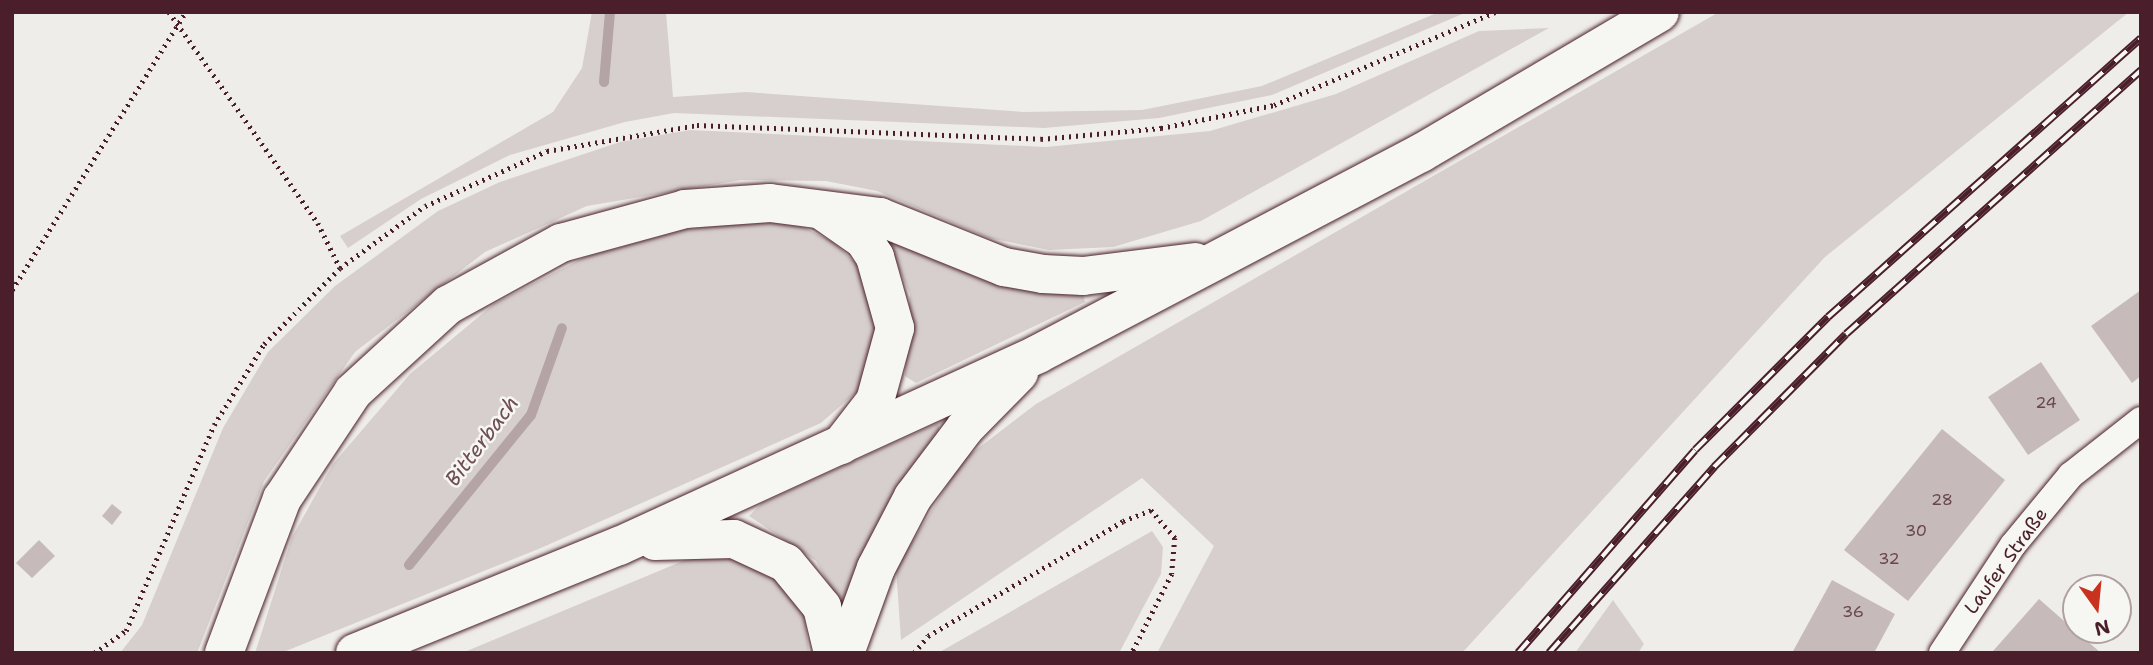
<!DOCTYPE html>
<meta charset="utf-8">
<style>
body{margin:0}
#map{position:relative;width:2153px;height:665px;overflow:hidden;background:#efedea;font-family:"Shantell Sans",sans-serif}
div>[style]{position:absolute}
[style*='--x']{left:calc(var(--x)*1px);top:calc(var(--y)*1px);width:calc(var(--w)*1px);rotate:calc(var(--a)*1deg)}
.green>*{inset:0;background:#d7cfce}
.stream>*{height:10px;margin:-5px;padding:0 5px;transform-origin:5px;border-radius:5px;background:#b4a4a5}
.building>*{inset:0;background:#c6babb}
.path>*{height:4.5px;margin-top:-2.25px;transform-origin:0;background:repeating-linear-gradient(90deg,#4a1f2b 0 2px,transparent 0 7px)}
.roads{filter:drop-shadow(0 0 2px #4a1f2b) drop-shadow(0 0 2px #4a1f2b)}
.street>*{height:26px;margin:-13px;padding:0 13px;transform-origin:13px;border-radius:13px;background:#f6f6f2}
.primary>*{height:38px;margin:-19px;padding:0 19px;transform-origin:19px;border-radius:19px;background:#f6f6f2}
.rail>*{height:8px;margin-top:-4px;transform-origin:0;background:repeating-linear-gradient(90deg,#f6f6f2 0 16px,#4a1f2b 0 32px);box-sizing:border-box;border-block:2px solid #4a1f2b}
span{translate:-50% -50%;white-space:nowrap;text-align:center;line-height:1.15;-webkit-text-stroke:5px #f6f6f2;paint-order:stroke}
.number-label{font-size:16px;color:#69464f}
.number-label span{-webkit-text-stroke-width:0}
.street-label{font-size:19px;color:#4a1f2b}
.water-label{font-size:21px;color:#6f4e56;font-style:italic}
.frame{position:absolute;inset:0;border:14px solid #4a1f2b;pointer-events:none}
.north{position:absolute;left:2062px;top:574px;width:70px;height:70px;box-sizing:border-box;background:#f6f6f2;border:2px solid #b1a0a2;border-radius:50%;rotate:165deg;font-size:19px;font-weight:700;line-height:28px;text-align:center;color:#4a1f2b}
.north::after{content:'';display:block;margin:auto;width:24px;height:32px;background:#c8321e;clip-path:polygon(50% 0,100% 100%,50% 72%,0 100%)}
</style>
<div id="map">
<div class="green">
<i style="clip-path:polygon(592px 12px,666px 12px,673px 97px,746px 92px,1024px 112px,1142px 110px,1262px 86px,1439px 12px,1467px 12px,1272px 95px,1159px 118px,1044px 128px,674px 113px,625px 122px,510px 155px,421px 199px,348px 248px,340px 236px,553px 112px,582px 68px)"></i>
<i style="clip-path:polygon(1719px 12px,2129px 12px,1825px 257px,1462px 653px,1157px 653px,1214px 546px,1142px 478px,901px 640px,896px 568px,963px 460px,1036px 404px)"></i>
<i style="clip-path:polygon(1549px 28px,1201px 221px,1113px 247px,1049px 250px,989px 238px,877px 191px,826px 181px,741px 180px,587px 206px,485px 252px,355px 352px,264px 481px,197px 653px,120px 653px,142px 625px,223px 428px,268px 352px,335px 286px,438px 211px,500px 182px,620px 142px,690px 130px,1046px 147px,1210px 131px,1336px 94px,1479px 31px)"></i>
<i style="clip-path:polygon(755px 222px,797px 224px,833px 242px,859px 266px,880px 306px,862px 387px,821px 423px,541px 548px,281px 653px,255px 653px,292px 537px,333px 464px,410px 374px,494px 304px,585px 257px,686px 229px)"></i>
<i style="clip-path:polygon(896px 237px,1083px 293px,1085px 302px,916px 383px,905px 376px,910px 294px,887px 241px)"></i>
<i style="clip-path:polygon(938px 423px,941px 437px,844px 612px,816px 561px,749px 516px,762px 503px)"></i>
<i style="clip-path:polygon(1152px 531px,1163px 547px,1161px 574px,1119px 653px,938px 653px)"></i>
<i style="clip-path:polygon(729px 554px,754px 560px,803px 604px,809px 653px,462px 653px,690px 558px)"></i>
<i style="clip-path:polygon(1613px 600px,1644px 644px,1638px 653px,1575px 653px)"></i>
</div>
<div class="stream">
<i style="--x:604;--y:82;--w:70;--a:-85.1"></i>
<i style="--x:409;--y:565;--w:193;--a:-50.9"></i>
<i style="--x:531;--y:415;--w:92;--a:-70.4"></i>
</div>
<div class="building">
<i style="clip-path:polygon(2141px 290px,2141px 376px,2132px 383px,2091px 326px)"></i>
<i style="clip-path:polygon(2041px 362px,2080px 420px,2028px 455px,1988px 397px)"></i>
<i style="clip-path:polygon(1942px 429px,2005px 480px,1908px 601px,1844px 550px)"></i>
<i style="clip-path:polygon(112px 504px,122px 512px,112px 525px,102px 516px)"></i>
<i style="clip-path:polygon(39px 540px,55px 556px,32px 578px,16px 563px)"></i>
<i style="clip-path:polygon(1832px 580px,1895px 614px,1874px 653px,1792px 653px)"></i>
<i style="clip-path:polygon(2039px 599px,2071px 627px,2101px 653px,1993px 651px)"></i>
</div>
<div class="path">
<i style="--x:169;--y:12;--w:258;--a:54.8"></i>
<i style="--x:318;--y:223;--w:50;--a:63.9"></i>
<i style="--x:12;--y:290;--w:328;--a:-58"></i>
<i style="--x:94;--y:653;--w:39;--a:-35"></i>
<i style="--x:126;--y:631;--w:224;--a:-66.9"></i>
<i style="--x:214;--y:425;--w:95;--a:-58.3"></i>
<i style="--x:264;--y:344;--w:107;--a:-45"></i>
<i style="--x:340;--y:268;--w:105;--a:-36.1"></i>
<i style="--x:425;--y:206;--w:134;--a:-24.3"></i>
<i style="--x:547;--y:151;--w:152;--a:-9.8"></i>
<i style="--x:697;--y:125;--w:344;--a:2.3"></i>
<i style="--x:1041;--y:139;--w:121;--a:-5.2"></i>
<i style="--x:1161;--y:128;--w:115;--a:-11.5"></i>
<i style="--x:1274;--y:105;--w:240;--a:-22.8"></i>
<i style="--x:914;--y:653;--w:22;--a:-51"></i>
<i style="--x:928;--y:636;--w:226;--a:-30.5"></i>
<i style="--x:1123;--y:521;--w:30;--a:-21"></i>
<i style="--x:1151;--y:510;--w:37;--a:49"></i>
<i style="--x:1175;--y:538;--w:36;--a:95"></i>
<i style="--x:1172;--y:574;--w:89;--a:116.9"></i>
</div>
<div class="roads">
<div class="street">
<i style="--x:1942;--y:653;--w:129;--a:-56.7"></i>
<i style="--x:2013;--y:545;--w:91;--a:-50.4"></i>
<i style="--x:2071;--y:475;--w:89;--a:-38.2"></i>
</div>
<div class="primary">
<i style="--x:821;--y:210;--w:52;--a:34.9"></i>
<i style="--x:864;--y:240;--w:20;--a:57"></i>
<i style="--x:875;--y:257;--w:74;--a:74.3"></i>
<i style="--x:895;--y:328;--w:76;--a:105.3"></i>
<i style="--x:875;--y:401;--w:56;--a:127.7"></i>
<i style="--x:655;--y:541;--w:79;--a:-1.5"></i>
<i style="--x:734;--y:539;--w:57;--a:24.8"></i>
<i style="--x:786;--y:563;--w:57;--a:50.7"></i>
<i style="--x:822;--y:607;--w:47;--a:76.6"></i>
<i style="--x:224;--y:653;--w:165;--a:-69.4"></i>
<i style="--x:282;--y:499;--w:128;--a:-56.4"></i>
<i style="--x:353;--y:392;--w:129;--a:-42.5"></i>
<i style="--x:448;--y:305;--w:129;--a:-28.8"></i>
<i style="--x:561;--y:243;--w:129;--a:-15.3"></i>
<i style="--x:685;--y:209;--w:85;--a:-4"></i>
<i style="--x:770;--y:203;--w:111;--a:7.3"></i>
<i style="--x:880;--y:217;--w:134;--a:22"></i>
<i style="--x:1004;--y:267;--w:40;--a:10"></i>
<i style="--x:1043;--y:274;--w:40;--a:2.9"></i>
<i style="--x:1083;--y:276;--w:113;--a:-7.1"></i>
<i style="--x:355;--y:653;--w:285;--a:-22.1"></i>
<i style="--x:619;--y:546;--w:461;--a:-24.6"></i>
<i style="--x:1038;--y:354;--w:433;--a:-27.7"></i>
<i style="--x:1421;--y:153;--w:277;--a:-30.5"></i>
<i style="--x:845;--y:653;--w:90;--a:-70"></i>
<i style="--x:876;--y:568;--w:80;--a:-62.5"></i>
<i style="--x:913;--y:497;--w:86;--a:-53"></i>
<i style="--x:965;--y:428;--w:77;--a:-45.5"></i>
</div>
</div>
<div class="rail">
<i style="--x:1518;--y:653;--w:269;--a:-48.9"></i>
<i style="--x:1695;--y:450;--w:188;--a:-45"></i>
<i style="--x:1828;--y:317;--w:419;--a:-41.7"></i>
<i style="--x:1549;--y:653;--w:249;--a:-48.4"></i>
<i style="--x:1714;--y:467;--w:187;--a:-45.2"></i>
<i style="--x:1846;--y:334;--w:396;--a:-41.8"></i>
</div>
<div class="number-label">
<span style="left:2046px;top:403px">24</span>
<span style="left:1942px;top:500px">28</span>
<span style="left:1916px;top:531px">30</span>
<span style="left:1889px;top:559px">32</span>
<span style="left:1853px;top:612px">36</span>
</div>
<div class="street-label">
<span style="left:2006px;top:561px;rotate:-54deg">Laufer Straße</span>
</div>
<div class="water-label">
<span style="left:482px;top:441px;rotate:-53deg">Bitterbach</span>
</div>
<div class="frame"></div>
<div class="north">N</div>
</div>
